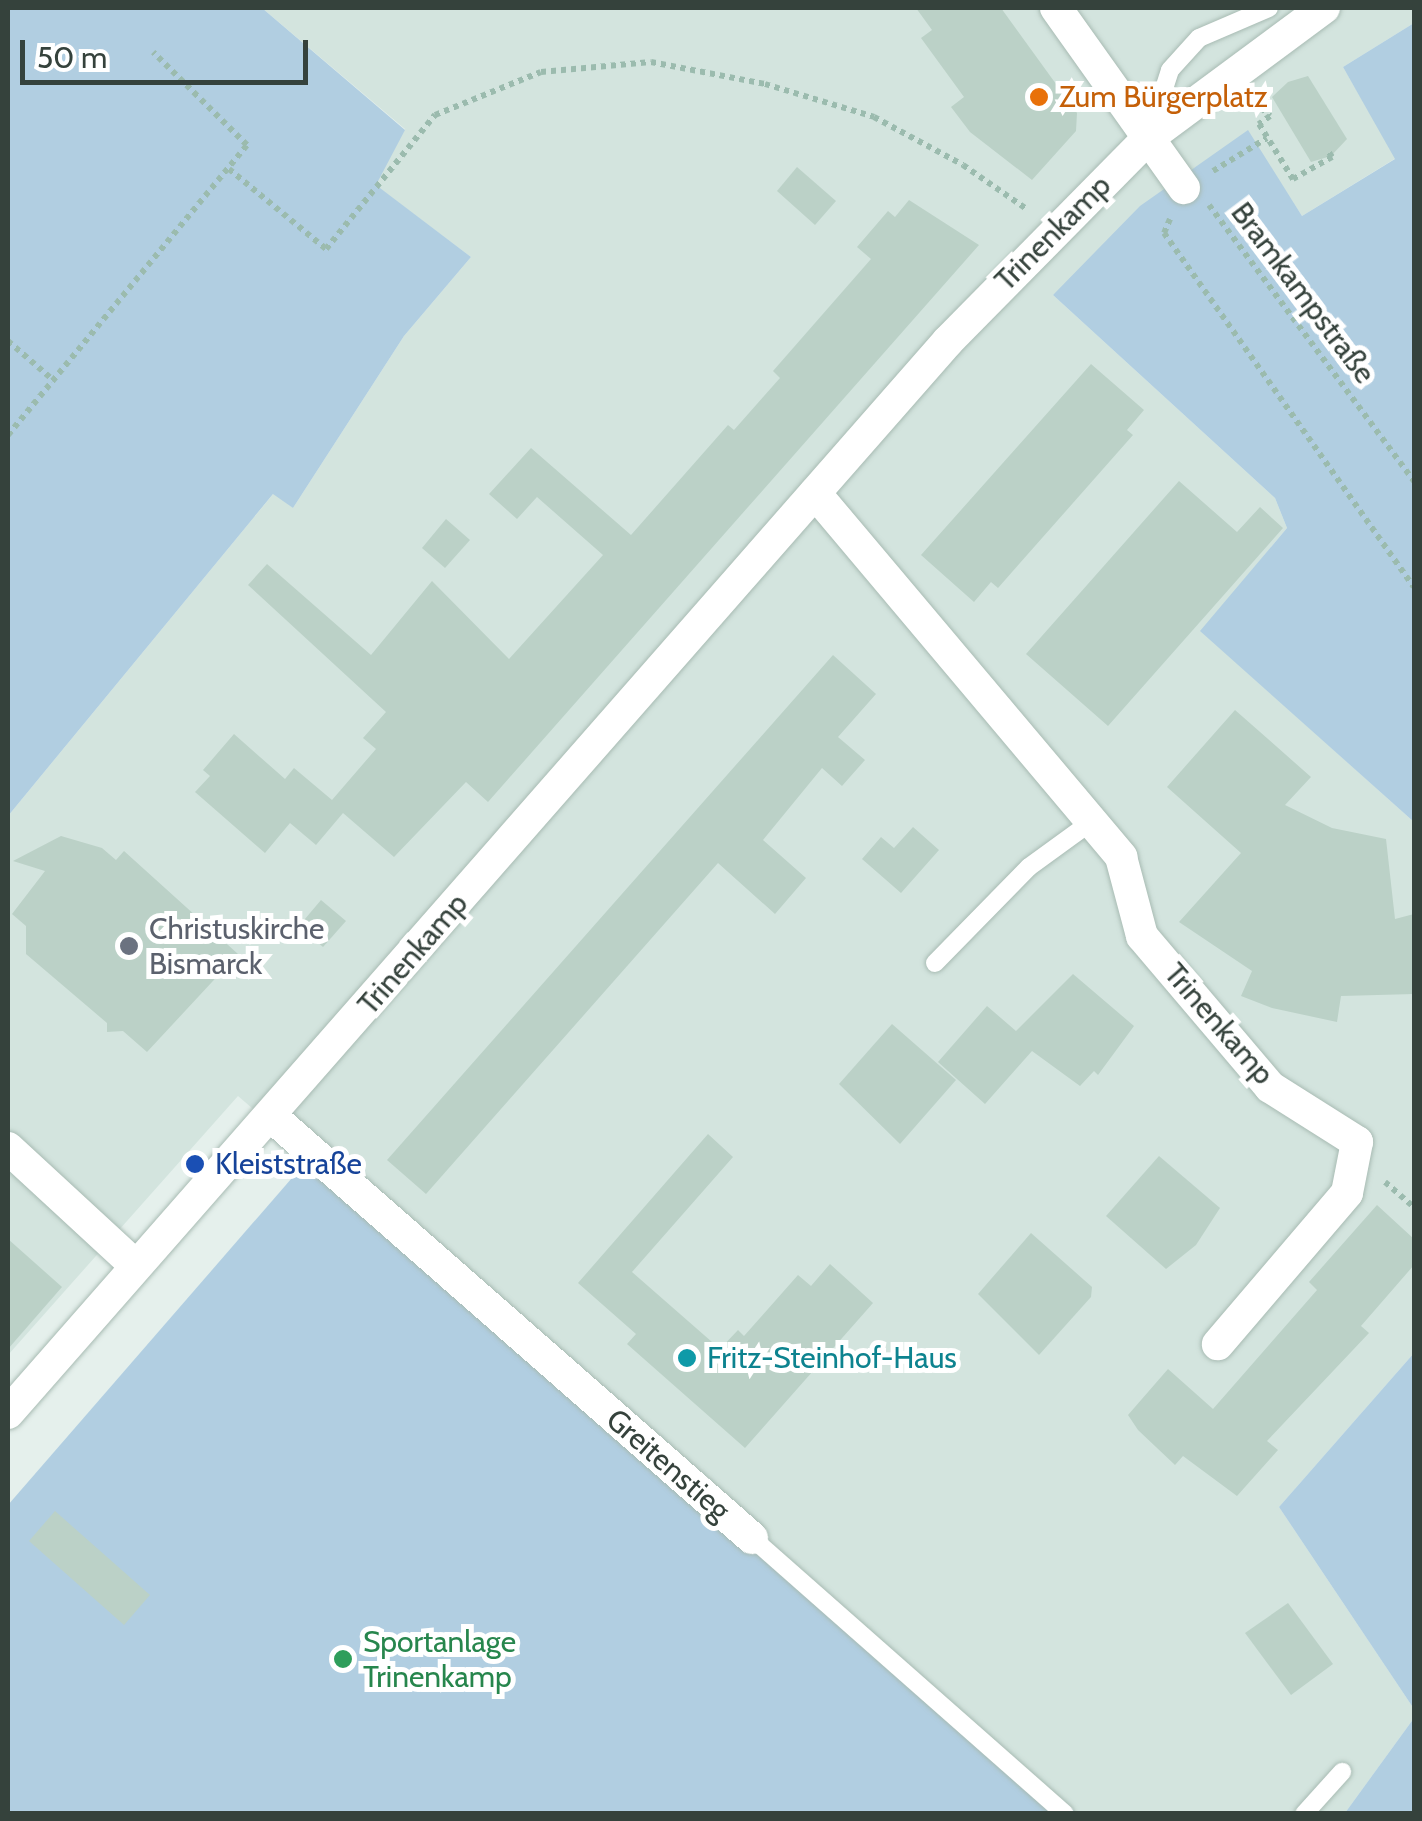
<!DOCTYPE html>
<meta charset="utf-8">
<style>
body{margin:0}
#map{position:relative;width:1422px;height:1821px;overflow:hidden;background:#e5f0ec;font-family:Cabin,sans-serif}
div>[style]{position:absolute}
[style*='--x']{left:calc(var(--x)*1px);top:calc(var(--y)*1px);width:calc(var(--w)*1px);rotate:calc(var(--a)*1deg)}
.residential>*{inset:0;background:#d3e4de}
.green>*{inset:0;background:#b1cee1}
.building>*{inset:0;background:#bbd1c7}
.path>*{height:6px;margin-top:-3px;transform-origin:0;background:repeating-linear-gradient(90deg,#9bbbae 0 5px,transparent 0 10px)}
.roads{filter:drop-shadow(0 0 2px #a8bbb3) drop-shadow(0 0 2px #a8bbb3)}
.service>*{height:18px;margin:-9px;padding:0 9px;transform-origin:9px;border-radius:9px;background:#fff}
.minor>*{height:32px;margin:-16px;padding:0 16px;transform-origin:16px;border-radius:16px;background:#fff}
.dots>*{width:28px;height:28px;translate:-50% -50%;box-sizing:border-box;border:5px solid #fff;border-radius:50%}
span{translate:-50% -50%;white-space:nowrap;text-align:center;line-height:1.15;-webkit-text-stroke:10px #fff;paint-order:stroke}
.food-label{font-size:30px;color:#c56008}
.left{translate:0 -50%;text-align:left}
.street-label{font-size:30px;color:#35423c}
.worship-label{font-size:30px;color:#5b616d}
.transit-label{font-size:30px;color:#164399}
.culture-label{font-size:30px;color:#0d838f}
.leisure-label{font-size:30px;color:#27864d}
.frame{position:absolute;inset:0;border:10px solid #35423c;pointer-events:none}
.scale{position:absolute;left:20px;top:40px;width:288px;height:45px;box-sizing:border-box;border:5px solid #35423c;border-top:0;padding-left:12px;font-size:30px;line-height:35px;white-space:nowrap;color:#35423c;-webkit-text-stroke:8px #fff;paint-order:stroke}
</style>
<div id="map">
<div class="residential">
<i style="clip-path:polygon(262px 8px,1414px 8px,1414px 23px,1343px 67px,1396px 158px,1302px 216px,1247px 131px,1053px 295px,1275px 498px,1287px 528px,1201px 631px,1414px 822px,1414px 1353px,1279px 1507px,1414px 1709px,1414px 1718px,1345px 1813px,1077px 1813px,238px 1096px,8px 1355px,8px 816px,274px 493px,293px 508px,404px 336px,471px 257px,375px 185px,405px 129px)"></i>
</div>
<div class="green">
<i style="clip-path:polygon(8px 8px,262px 8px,405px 130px,376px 185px,471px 257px,404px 336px,293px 508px,273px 494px,8px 816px)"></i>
<i style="clip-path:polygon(1414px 23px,1414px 822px,1200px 631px,1287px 528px,1275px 498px,1053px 295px,1140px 206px,1248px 130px,1302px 216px,1395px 159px,1343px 67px)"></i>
<i style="clip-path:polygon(311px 1156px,1077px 1813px,8px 1814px,8px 1505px)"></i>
<i style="clip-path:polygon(1414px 1353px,1414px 1709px,1279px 1507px)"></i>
<i style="clip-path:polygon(1414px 1718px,1414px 1813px,1345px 1813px)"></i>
</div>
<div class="building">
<i style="clip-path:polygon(916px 8px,1001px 8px,1077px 113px,1076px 131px,1032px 180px,970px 132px,951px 107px,964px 97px,921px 38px,932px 30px)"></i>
<i style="clip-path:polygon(1308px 76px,1347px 139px,1331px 156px,1311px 162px,1272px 97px,1288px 82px)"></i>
<i style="clip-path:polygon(797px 167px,836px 201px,815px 225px,777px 191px)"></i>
<i style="clip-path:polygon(909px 200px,979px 245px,488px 802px,466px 782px,394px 857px,343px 813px,316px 845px,290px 823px,265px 853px,195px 792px,210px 776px,203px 770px,234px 734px,285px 779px,294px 768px,332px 800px,376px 749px,363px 738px,386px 712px,248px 585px,267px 564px,371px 655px,432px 581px,509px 659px,603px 555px,537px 497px,517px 519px,489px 494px,531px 448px,631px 535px,728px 425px,734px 430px,780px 378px,773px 371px,871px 259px,857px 247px,888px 211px,895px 217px)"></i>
<i style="clip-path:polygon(1091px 364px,1144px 410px,1127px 430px,1133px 435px,998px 588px,991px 582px,974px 602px,921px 555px)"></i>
<i style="clip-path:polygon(1179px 481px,1237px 532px,1260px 507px,1283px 528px,1108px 726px,1026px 654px)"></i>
<i style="clip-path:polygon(446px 519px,470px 540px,445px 568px,422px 548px)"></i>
<i style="clip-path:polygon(833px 655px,876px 694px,838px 737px,865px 760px,842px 786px,822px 768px,763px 840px,806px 878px,775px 914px,718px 863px,426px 1194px,387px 1160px)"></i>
<i style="clip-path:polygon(1235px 710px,1311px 777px,1285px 805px,1332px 828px,1386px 839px,1395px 919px,1414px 914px,1414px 994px,1341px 996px,1337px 1022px,1272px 1008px,1241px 996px,1252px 971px,1179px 922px,1241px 853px,1167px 787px)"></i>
<i style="clip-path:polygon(913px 827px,939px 850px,901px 893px,862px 859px,881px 837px,894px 848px)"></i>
<i style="clip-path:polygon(61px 836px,102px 848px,116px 860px,124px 851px,238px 954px,147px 1052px,123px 1031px,107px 1032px,107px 1023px,26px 954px,26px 926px,12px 914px,45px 871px,13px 861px)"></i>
<i style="clip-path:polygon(321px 900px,346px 921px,323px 947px,299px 926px)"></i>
<i style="clip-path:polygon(1073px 974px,1134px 1026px,1098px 1075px,1094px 1071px,1080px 1086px,1032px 1051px,985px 1104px,938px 1062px,987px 1006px,1016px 1031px)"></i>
<i style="clip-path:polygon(892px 1024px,956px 1080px,900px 1144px,839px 1084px)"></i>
<i style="clip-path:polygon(708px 1134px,733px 1157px,632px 1272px,720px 1349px,738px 1330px,744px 1336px,798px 1275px,811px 1286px,830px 1264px,873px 1303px,745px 1448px,627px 1344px,636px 1334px,578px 1283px)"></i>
<i style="clip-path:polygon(1159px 1156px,1220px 1208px,1196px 1245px,1166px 1269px,1106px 1216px)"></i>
<i style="clip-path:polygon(1377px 1205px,1414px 1239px,1414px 1265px,1361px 1326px,1369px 1333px,1267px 1441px,1278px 1450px,1237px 1496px,1183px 1456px,1175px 1465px,1138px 1430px,1128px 1415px,1168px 1369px,1213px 1409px,1317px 1290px,1309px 1282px)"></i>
<i style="clip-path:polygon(1031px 1233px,1092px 1287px,1091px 1297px,1039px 1355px,978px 1294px)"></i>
<i style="clip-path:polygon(8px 1239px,62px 1287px,8px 1349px)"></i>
<i style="clip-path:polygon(55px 1511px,150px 1595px,124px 1625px,29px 1541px)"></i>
<i style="clip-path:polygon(1288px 1603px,1333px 1664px,1291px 1695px,1245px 1633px)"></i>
</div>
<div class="path">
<i style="--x:1254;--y:101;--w:22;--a:43"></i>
<i style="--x:1270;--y:116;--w:14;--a:144"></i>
<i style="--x:1259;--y:124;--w:65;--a:58.3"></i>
<i style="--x:1293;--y:179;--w:45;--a:-29.4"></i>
<i style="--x:1332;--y:157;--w:7;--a:-124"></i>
<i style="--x:229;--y:169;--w:126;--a:39.5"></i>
<i style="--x:326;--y:249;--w:173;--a:-50.9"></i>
<i style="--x:435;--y:115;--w:114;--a:-22.1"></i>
<i style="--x:541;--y:72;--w:110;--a:-5.2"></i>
<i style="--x:651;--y:62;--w:116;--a:10.9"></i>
<i style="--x:765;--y:84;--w:114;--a:16.8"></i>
<i style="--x:874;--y:117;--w:101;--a:28.3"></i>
<i style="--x:963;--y:165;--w:79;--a:34.7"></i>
<i style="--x:1213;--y:171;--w:63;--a:-31.4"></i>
<i style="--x:1209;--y:205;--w:344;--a:53.4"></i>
<i style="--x:1170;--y:219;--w:15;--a:113"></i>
<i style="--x:1164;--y:233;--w:433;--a:54.8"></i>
<i style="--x:8;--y:341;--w:60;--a:40.9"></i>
<i style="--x:8;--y:435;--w:376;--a:-50.5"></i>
<i style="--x:247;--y:145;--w:132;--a:-135.3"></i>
<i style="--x:1385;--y:1182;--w:38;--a:41"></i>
</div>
<div class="roads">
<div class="service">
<i style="--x:1150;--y:132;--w:65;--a:-72.1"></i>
<i style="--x:1170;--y:70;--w:43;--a:-47.8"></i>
<i style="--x:1199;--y:38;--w:76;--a:-23.2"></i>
<i style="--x:935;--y:963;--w:134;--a:-45.6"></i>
<i style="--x:1029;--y:867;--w:77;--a:-36"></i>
<i style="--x:752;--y:1538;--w:417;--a:41.4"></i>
<i style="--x:1304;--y:1814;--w:57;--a:-47.9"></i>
</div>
<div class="minor">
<i style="--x:1056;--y:8;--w:221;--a:54.6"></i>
<i style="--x:815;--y:493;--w:476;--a:49.9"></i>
<i style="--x:1121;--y:857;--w:82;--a:75.1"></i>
<i style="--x:1142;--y:936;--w:198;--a:49.7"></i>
<i style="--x:1270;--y:1087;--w:103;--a:32.3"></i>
<i style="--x:1357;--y:1142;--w:52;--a:101.1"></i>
<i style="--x:1347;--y:1193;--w:199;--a:130.5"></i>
<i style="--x:271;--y:1116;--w:640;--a:41.26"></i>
<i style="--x:8;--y:1148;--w:174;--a:42.7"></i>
<i style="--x:8;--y:1413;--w:1426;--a:-48.75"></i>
<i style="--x:948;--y:341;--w:285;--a:-45.4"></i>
<i style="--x:1148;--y:138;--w:219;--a:-36.5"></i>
</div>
</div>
<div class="dots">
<i style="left:1039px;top:97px;background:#e8710a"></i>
<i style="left:129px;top:946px;background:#6b7280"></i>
<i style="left:195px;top:1164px;background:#1a4fb4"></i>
<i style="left:687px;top:1358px;background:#0f9aa8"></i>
<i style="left:343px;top:1659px;background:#2e9e5b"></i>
</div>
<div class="food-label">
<span class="left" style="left:1059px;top:97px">Zum Bürgerplatz</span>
</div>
<div class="street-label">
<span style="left:1053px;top:233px;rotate:-45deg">Trinenkamp</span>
<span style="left:1303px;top:293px;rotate:53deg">Bramkampstraße</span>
<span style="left:413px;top:954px;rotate:-49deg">Trinenkamp</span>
<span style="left:1219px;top:1024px;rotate:49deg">Trinenkamp</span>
<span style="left:668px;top:1465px;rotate:41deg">Greitenstieg</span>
</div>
<div class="worship-label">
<span class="left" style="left:149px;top:946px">Christuskirche<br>Bismarck</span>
</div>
<div class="transit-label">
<span class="left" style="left:215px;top:1164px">Kleiststraße</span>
</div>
<div class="culture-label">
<span class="left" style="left:707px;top:1358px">Fritz-Steinhof-Haus</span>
</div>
<div class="leisure-label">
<span class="left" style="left:363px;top:1659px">Sportanlage<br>Trinenkamp</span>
</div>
<div class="frame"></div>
<div class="scale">50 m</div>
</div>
